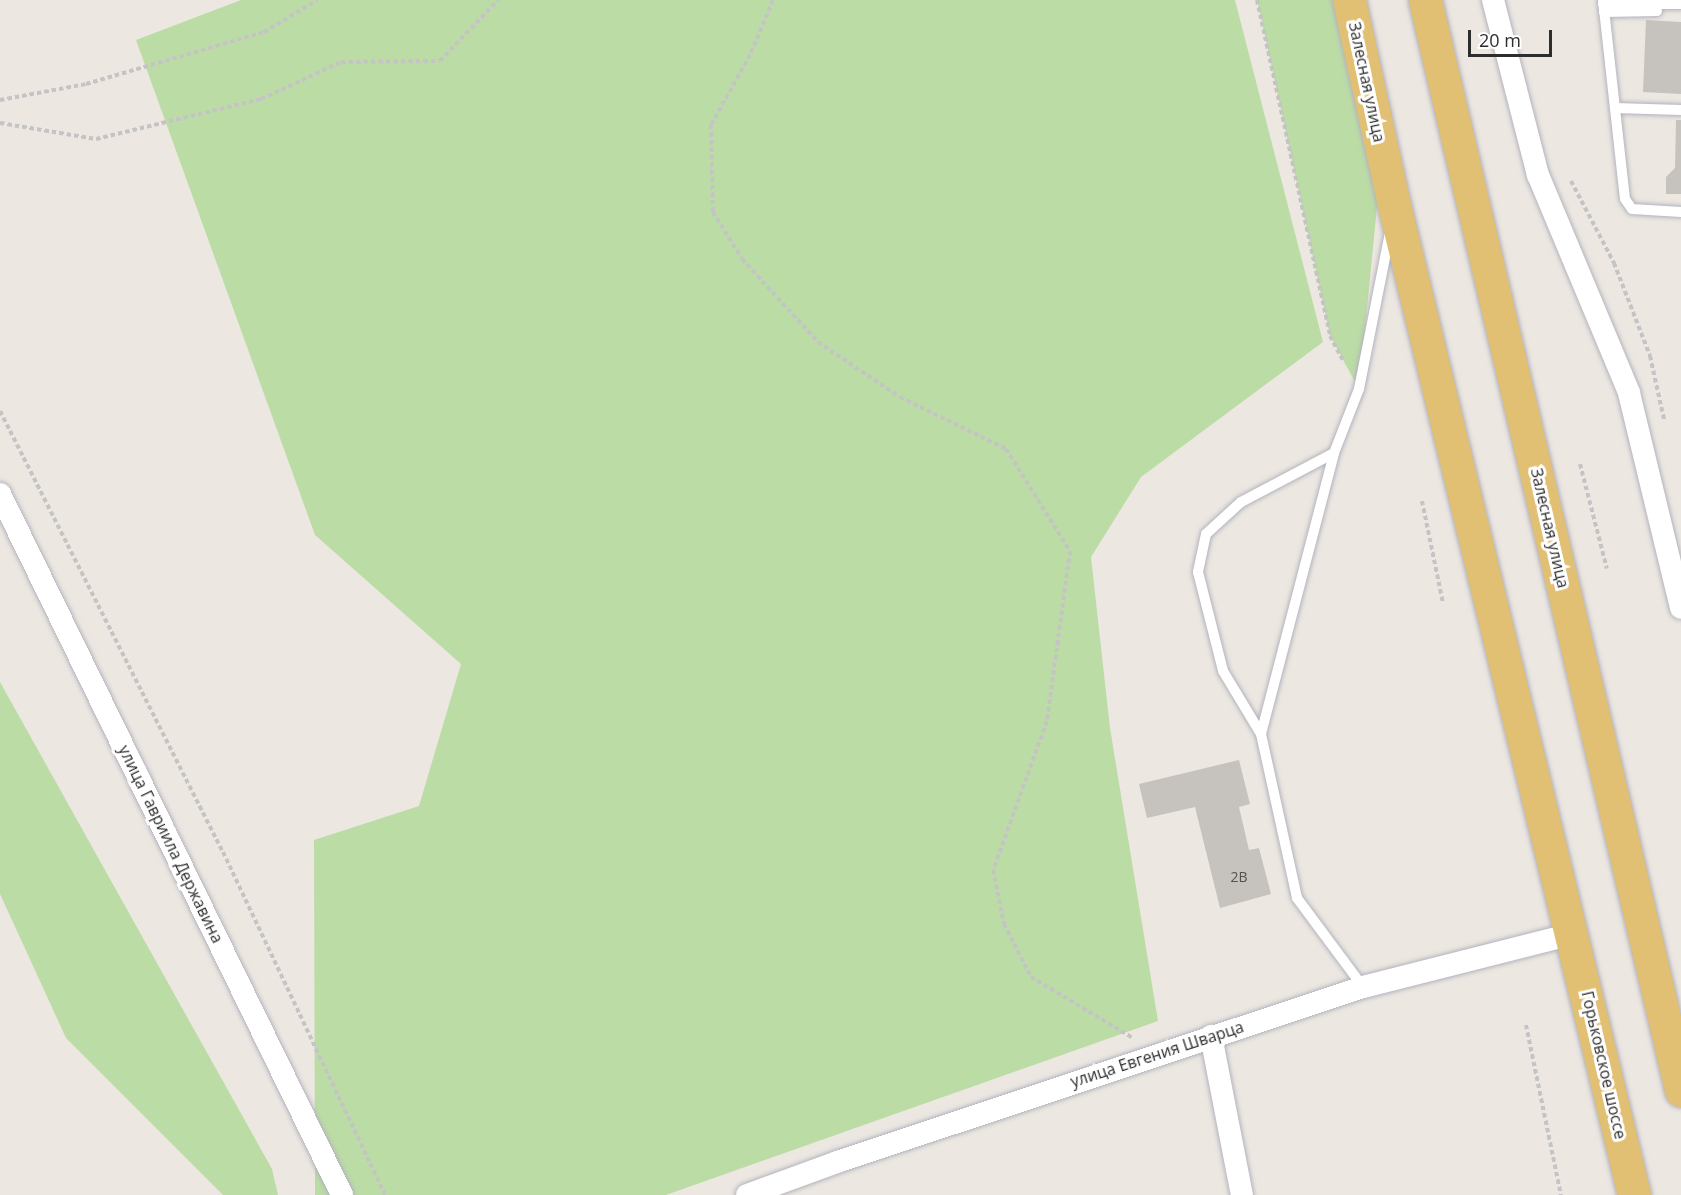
<!DOCTYPE html>
<meta charset="utf-8">
<style>
body{margin:0}
#map{position:relative;width:1681px;height:1195px;overflow:hidden;background:#ede7e2;font-family:"Open Sans",sans-serif}
div>[style]{position:absolute}
[style*='--x']{left:calc(var(--x)*1px);top:calc(var(--y)*1px);width:calc(var(--w)*1px);rotate:calc(var(--a)*1deg)}
.green>*{inset:0;background:#bcdca6}
.building>*{inset:0;background:#c6c2bd}
.path>*{height:4px;margin-top:-2px;transform-origin:0;background:repeating-linear-gradient(90deg,#c4c4c4 0 4.5px,transparent 0 7.5px)}
.roads{filter:drop-shadow(0 0 2px #b2b4bc) drop-shadow(0 0 2px #b2b4bc)}
.lane>*{height:10px;margin:-5px;padding:0 5px;transform-origin:5px;border-radius:5px;background:#fff}
.street>*{height:22px;margin:-11px;padding:0 11px;transform-origin:11px;border-radius:11px;background:#fff}
.primary>*{height:33px;margin:-16.5px;padding:0 16.5px;transform-origin:16.5px;border-radius:16.5px;background:#e1bf73}
span{translate:-50% -50%;white-space:nowrap;text-align:center;line-height:1.15;-webkit-text-stroke:6px #fff;paint-order:stroke}
.number-label{font-size:14px;color:#535251}
.number-label span{-webkit-text-stroke-width:0}
.street-label{font-size:16px;color:#2d2d2d}
.scale{position:absolute;left:1468px;top:30px;width:84px;height:27px;box-sizing:border-box;border:3px solid #2d2d2d;border-top:0;padding-left:8px;font-size:18px;line-height:21px;white-space:nowrap;color:#2d2d2d;-webkit-text-stroke:4px #fff;paint-order:stroke}
</style>
<div id="map">
<div class="green">
<i style="clip-path:polygon(241px 0,1235px 0,1323px 342px,1141px 477px,1091px 557px,1110px 728px,1158px 1021px,666px 1195px,315px 1195px,314px 840px,419px 806px,461px 664px,315px 535px,136px 40px)"></i>
<i style="clip-path:polygon(1257px 0,1333px 0,1378px 197px,1359px 389px,1330px 336px)"></i>
<i style="clip-path:polygon(0 682px,272px 1169px,278px 1195px,223px 1195px,66px 1038px,0 894px)"></i>
</div>
<div class="building">
<i style="clip-path:polygon(1646px 20px,1681px 22px,1681px 94px,1643px 92px)"></i>
<i style="clip-path:polygon(1676px 120px,1681px 120px,1681px 194px,1666px 194px,1666px 177px,1675px 168px)"></i>
<i style="clip-path:polygon(1239px 760px,1250px 804px,1239px 807px,1249px 850px,1259px 848px,1271px 894px,1220px 908px,1195px 807px,1147px 818px,1139px 784px)"></i>
</div>
<div class="path">
<i style="--x:773;--y:0;--w:60;--a:112.7"></i>
<i style="--x:750;--y:55;--w:80;--a:119.1"></i>
<i style="--x:711;--y:125;--w:87;--a:88.7"></i>
<i style="--x:713;--y:212;--w:55;--a:58.3"></i>
<i style="--x:742;--y:259;--w:113;--a:47.5"></i>
<i style="--x:818;--y:342;--w:99;--a:33.9"></i>
<i style="--x:900;--y:397;--w:118;--a:26.1"></i>
<i style="--x:1006;--y:449;--w:120;--a:57.9"></i>
<i style="--x:1070;--y:551;--w:172;--a:97.7"></i>
<i style="--x:1047;--y:721;--w:158;--a:109.9"></i>
<i style="--x:993;--y:870;--w:55;--a:78.5"></i>
<i style="--x:1004;--y:924;--w:59;--a:63"></i>
<i style="--x:1031;--y:977;--w:119;--a:30.9"></i>
<i style="--x:1257;--y:0;--w:344;--a:77.7"></i>
<i style="--x:1330;--y:336;--w:30;--a:62"></i>
<i style="--x:0;--y:100;--w:87;--a:-10.5"></i>
<i style="--x:86;--y:84;--w:185;--a:-16.3"></i>
<i style="--x:264;--y:32;--w:62;--a:-31.1"></i>
<i style="--x:0;--y:123;--w:97;--a:9.5"></i>
<i style="--x:96;--y:139;--w:170;--a:-13.6"></i>
<i style="--x:261;--y:99;--w:88;--a:-24.8"></i>
<i style="--x:341;--y:62;--w:99;--a:-0.6"></i>
<i style="--x:440;--y:61;--w:84;--a:-46.4"></i>
<i style="--x:1571;--y:181;--w:93;--a:62.3"></i>
<i style="--x:1614;--y:263;--w:100;--a:68.8"></i>
<i style="--x:1650;--y:356;--w:65;--a:77.5"></i>
<i style="--x:0;--y:411;--w:494;--a:63.2"></i>
<i style="--x:223;--y:852;--w:379;--a:64.7"></i>
<i style="--x:1580;--y:464;--w:108;--a:75.6"></i>
<i style="--x:1422;--y:501;--w:104;--a:78.4"></i>
<i style="--x:1526;--y:1025;--w:174;--a:78.4"></i>
</div>
<div class="roads">
<div class="lane">
<i style="--x:1603;--y:0;--w:200;--a:83.7"></i>
<i style="--x:1625;--y:199;--w:12;--a:55"></i>
<i style="--x:1632;--y:209;--w:49;--a:3.5"></i>
<i style="--x:1603;--y:4;--w:78;--a:0"></i>
<i style="--x:1604;--y:12;--w:53;--a:-1.1"></i>
<i style="--x:1615;--y:108;--w:66;--a:1.7"></i>
<i style="--x:1334;--y:453;--w:105;--a:152.2"></i>
<i style="--x:1241;--y:502;--w:47;--a:137.6"></i>
<i style="--x:1206;--y:534;--w:39;--a:102"></i>
<i style="--x:1198;--y:572;--w:102;--a:75.8"></i>
<i style="--x:1223;--y:671;--w:74;--a:58.9"></i>
<i style="--x:1261;--y:734;--w:168;--a:77.6"></i>
<i style="--x:1297;--y:898;--w:111;--a:53.4"></i>
<i style="--x:1261;--y:734;--w:290;--a:-75.4"></i>
<i style="--x:1334;--y:453;--w:69;--a:-68.7"></i>
<i style="--x:1359;--y:389;--w:159;--a:-78.8"></i>
</div>
<div class="street">
<i style="--x:1493;--y:0;--w:181;--a:75.6"></i>
<i style="--x:1538;--y:175;--w:236;--a:67.3"></i>
<i style="--x:1629;--y:393;--w:221;--a:76.4"></i>
<i style="--x:0;--y:494;--w:780;--a:63.99"></i>
<i style="--x:1211;--y:1036;--w:162;--a:79"></i>
<i style="--x:747;--y:1195;--w:96;--a:-20.1"></i>
<i style="--x:837;--y:1162;--w:554;--a:-18.4"></i>
<i style="--x:1363;--y:987;--w:217;--a:-14.2"></i>
</div>
<div class="primary">
<i style="--x:1349;--y:0;--w:214;--a:77.6"></i>
<i style="--x:1395;--y:209;--w:1015;--a:76.37"></i>
<i style="--x:1425;--y:0;--w:1120;--a:76.78"></i>
</div>
</div>
<div class="number-label">
<span style="left:1239px;top:877px">2В</span>
</div>
<div class="street-label">
<span style="left:1367px;top:82px;rotate:78deg">Залесная улица</span>
<span style="left:1550px;top:528px;rotate:77deg">Залесная улица</span>
<span style="left:171px;top:844px;rotate:64deg">улица Гавриила Державина</span>
<span style="left:1157px;top:1054px;rotate:-18deg">улица Евгения Шварца</span>
<span style="left:1604px;top:1065px;rotate:77deg">Горьковское шоссе</span>
</div>
<div class="scale">20 m</div>
</div>
